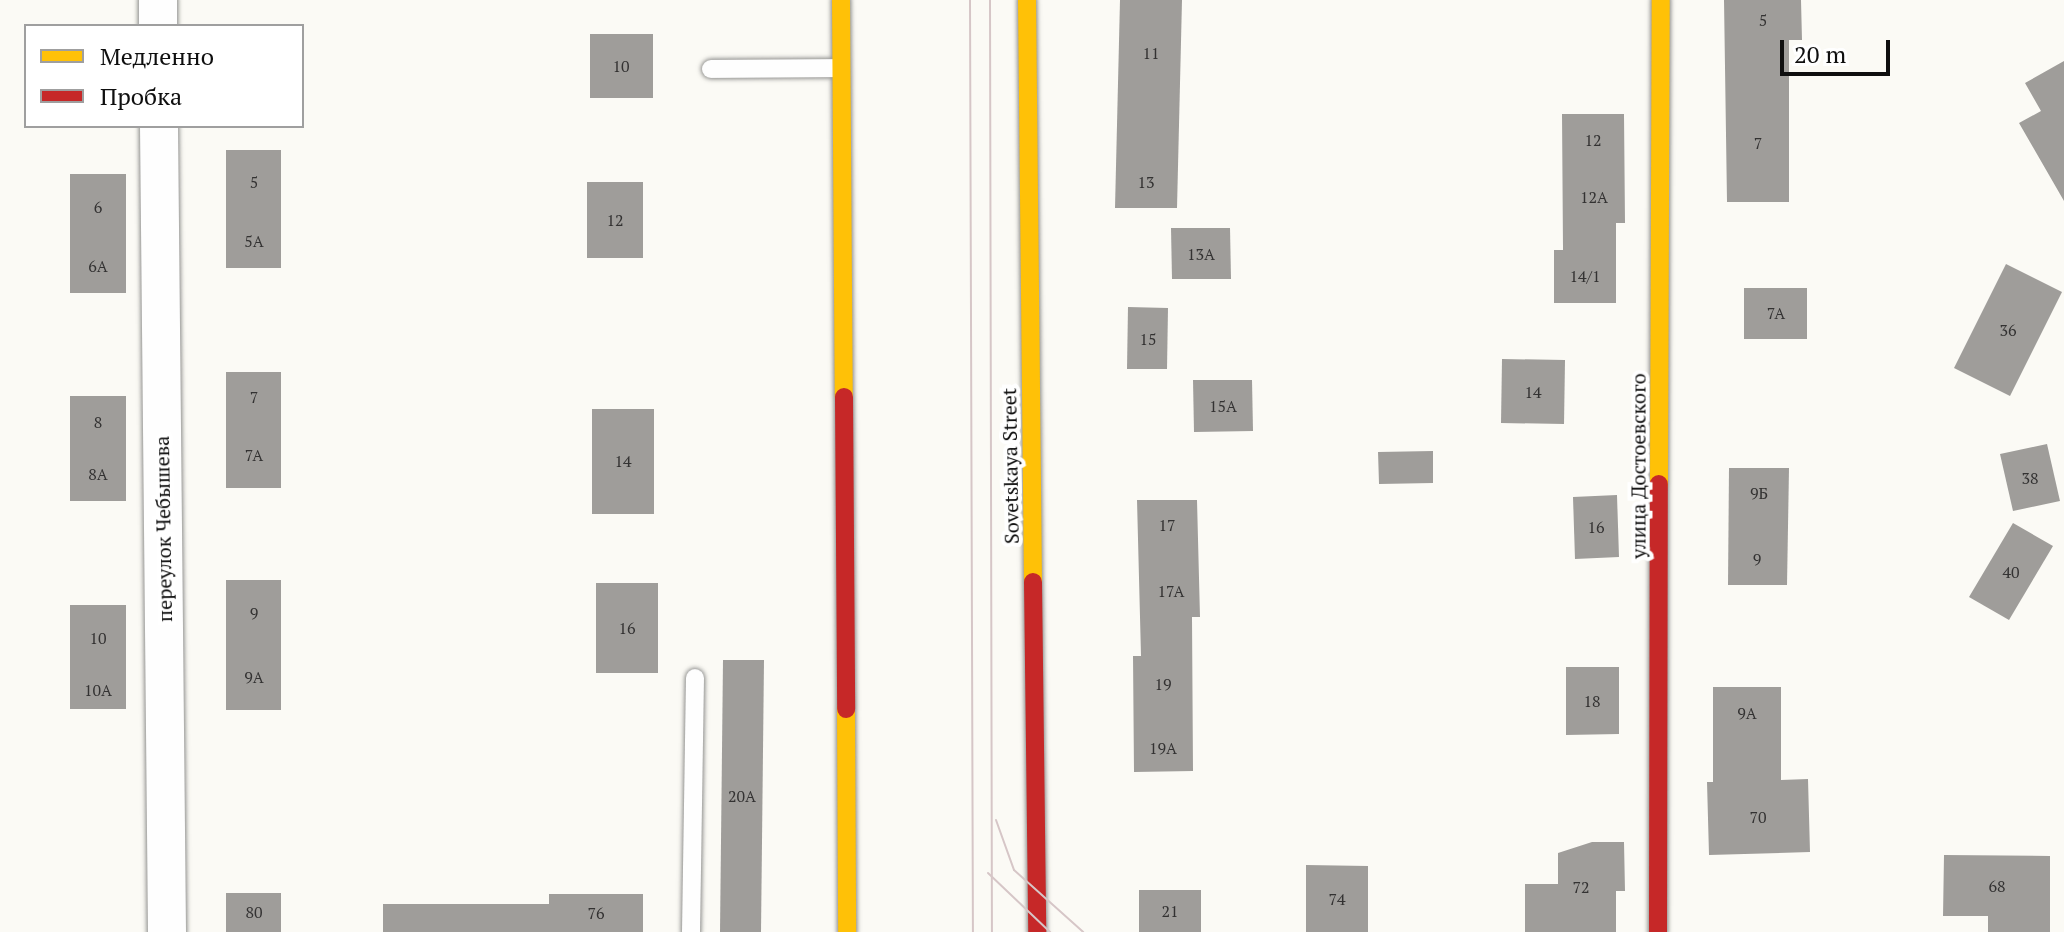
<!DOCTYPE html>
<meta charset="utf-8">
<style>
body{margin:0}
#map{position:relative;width:2064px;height:932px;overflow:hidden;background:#fbfaf5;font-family:"PT Serif",serif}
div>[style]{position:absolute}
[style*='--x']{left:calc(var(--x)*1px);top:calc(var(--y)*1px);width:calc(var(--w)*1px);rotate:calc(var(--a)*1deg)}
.building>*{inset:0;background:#9f9d9a}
.roads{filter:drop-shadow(0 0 2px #959593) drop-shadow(0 0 2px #959593)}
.lane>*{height:18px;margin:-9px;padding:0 9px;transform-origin:9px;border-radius:9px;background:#fefefe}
.street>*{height:38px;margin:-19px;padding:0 19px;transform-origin:19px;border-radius:19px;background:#fefefe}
.slow>*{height:18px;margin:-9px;padding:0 9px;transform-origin:9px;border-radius:9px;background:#ffc107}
.jam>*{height:18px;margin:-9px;padding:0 9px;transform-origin:9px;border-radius:9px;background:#c62828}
.tram>*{height:2px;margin:-1px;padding:0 1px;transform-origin:1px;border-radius:1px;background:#d6c6c7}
span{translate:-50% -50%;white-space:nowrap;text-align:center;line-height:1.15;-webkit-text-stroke:8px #fff;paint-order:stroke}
.number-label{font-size:16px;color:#333232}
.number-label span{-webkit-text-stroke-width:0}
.street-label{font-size:20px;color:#0f0f0f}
.legend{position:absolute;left:24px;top:24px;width:280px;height:104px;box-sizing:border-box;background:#fff;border:2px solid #9f9f9f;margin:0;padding:10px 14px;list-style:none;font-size:24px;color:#0f0f0f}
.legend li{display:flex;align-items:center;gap:16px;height:40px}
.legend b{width:40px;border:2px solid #9f9f9f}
.scale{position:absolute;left:1780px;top:40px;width:110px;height:36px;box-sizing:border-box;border:4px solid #0f0f0f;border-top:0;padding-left:10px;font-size:24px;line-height:28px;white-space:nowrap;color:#0f0f0f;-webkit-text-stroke:6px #fff;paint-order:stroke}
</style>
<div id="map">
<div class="building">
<i style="clip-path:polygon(1120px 0,1182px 0,1177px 208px,1115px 208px)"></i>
<i style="clip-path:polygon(1724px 0,1801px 0,1802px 40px,1789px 40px,1789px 202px,1727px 202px)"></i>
<i style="clip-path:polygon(590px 34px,653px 34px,653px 98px,590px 98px)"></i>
<i style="clip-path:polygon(2064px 61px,2064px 201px,2019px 123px,2041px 111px,2025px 83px)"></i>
<i style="clip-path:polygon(1562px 114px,1624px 114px,1625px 223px,1616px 223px,1616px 303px,1554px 303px,1554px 250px,1563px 250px)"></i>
<i style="clip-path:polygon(226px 150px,281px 150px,281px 268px,226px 268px)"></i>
<i style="clip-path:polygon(70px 174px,126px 174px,126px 293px,70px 293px)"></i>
<i style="clip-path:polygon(587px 182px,643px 182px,643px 258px,587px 258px)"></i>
<i style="clip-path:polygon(1171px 228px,1230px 228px,1231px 279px,1172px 279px)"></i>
<i style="clip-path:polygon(2006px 264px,2062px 292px,2010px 396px,1954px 368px)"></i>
<i style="clip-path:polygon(1744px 288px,1807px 288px,1807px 339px,1744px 339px)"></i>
<i style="clip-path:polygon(1128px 307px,1168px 308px,1167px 369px,1127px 369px)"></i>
<i style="clip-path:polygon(1502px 359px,1565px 360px,1564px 424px,1501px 423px)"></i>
<i style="clip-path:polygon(226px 372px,281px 372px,281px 488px,226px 488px)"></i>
<i style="clip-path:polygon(1193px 380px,1252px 380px,1253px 431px,1194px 432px)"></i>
<i style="clip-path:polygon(70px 396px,126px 396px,126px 501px,70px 501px)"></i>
<i style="clip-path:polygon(592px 409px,654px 409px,654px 514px,592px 514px)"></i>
<i style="clip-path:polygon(2047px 444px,2060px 501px,2013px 511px,2000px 454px)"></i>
<i style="clip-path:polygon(1433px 451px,1433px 483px,1379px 484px,1378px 452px)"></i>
<i style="clip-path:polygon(1729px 468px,1789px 468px,1787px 585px,1728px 585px)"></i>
<i style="clip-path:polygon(1617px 495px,1619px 557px,1575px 559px,1573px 497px)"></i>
<i style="clip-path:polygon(1137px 500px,1197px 500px,1200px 617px,1192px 617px,1193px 771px,1134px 772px,1133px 656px,1141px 656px)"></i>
<i style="clip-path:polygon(2013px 523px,2053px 546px,2009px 620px,1969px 597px)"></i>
<i style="clip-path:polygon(226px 580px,281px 580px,281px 710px,226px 710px)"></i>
<i style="clip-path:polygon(596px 583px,658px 583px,658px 673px,596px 673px)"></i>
<i style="clip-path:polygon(70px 605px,126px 605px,126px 709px,70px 709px)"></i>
<i style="clip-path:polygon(723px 660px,764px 660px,761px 932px,720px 932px)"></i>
<i style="clip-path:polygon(1566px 667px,1619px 667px,1619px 734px,1566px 735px)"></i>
<i style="clip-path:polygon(1713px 687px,1781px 687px,1781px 780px,1808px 779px,1810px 852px,1709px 855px,1707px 782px,1713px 782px)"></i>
<i style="clip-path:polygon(1592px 842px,1624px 842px,1625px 891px,1616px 891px,1616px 932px,1525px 932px,1525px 884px,1558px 884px,1558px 853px)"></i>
<i style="clip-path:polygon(1944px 855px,2050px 856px,2050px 932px,1988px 932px,1988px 916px,1943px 916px)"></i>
<i style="clip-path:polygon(1306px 865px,1368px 866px,1368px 932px,1306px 932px)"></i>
<i style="clip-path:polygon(1139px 890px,1201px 890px,1201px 932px,1139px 932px)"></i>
<i style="clip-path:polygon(226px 893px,281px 893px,281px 932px,226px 932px)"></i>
<i style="clip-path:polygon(549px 894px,643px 894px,643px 932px,383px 932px,383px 904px,549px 904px)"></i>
</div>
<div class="roads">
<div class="lane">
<i style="--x:711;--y:69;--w:130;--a:-0.4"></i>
<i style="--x:691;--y:932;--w:254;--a:-89.1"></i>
</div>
<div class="street">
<i style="--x:158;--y:0;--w:26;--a:90"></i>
<i style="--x:159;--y:126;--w:806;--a:89.43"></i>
</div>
<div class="slow">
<i style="--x:841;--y:0;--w:397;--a:89.6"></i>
<i style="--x:1027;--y:0;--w:582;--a:89.41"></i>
<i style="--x:1659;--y:484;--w:484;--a:-89.8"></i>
<i style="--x:846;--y:709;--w:223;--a:89.7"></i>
</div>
<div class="jam">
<i style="--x:844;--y:397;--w:312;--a:89.6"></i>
<i style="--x:1033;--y:582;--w:350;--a:89.3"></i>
<i style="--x:1658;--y:932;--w:448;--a:-89.9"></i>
</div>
</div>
<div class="tram">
<i style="--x:970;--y:0;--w:932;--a:89.82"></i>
<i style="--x:990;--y:0;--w:932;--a:89.88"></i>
<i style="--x:996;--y:820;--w:53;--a:70.2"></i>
<i style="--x:1014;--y:870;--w:93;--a:41.9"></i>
<i style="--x:988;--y:873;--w:86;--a:43.6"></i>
</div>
<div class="number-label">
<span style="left:1763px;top:20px">5</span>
<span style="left:1151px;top:53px">11</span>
<span style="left:621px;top:66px">10</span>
<span style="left:1593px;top:140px">12</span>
<span style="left:1758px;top:143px">7</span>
<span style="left:254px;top:182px">5</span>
<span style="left:1146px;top:182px">13</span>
<span style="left:1594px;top:197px">12А</span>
<span style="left:98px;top:207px">6</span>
<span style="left:615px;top:220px">12</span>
<span style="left:254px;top:241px">5А</span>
<span style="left:1201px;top:254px">13А</span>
<span style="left:98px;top:266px">6А</span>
<span style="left:1585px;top:276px">14/1</span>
<span style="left:1776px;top:313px">7А</span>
<span style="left:2008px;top:330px">36</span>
<span style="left:1148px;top:339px">15</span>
<span style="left:1533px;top:392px">14</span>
<span style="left:254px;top:397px">7</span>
<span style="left:1223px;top:406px">15А</span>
<span style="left:98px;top:422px">8</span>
<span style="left:254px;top:455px">7А</span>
<span style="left:623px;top:461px">14</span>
<span style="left:98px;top:474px">8А</span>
<span style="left:2030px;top:478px">38</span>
<span style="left:1759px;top:493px">9Б</span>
<span style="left:1167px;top:525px">17</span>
<span style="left:1596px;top:527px">16</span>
<span style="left:1757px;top:559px">9</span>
<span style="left:2011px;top:572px">40</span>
<span style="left:1171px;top:591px">17А</span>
<span style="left:254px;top:613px">9</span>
<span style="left:627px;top:628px">16</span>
<span style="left:98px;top:638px">10</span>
<span style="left:254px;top:677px">9А</span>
<span style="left:1163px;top:684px">19</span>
<span style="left:98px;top:690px">10А</span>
<span style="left:1592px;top:701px">18</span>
<span style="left:1747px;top:713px">9А</span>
<span style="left:1163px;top:748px">19А</span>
<span style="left:742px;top:796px">20А</span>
<span style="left:1758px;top:817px">70</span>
<span style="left:1997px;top:886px">68</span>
<span style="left:1581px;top:887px">72</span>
<span style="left:1337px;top:899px">74</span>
<span style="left:1170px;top:911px">21</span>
<span style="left:254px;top:912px">80</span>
<span style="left:596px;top:913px">76</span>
</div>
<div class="street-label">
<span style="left:1010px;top:466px;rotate:-91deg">Sovetskaya Street</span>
<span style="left:1638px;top:466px;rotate:-90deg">улица Достоевского</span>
<span style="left:163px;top:529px;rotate:-91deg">переулок Чебышева</span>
</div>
<ul class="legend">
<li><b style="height:10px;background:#ffc107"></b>Медленно</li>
<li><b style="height:10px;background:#c62828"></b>Пробка</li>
</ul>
<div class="scale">20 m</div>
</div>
